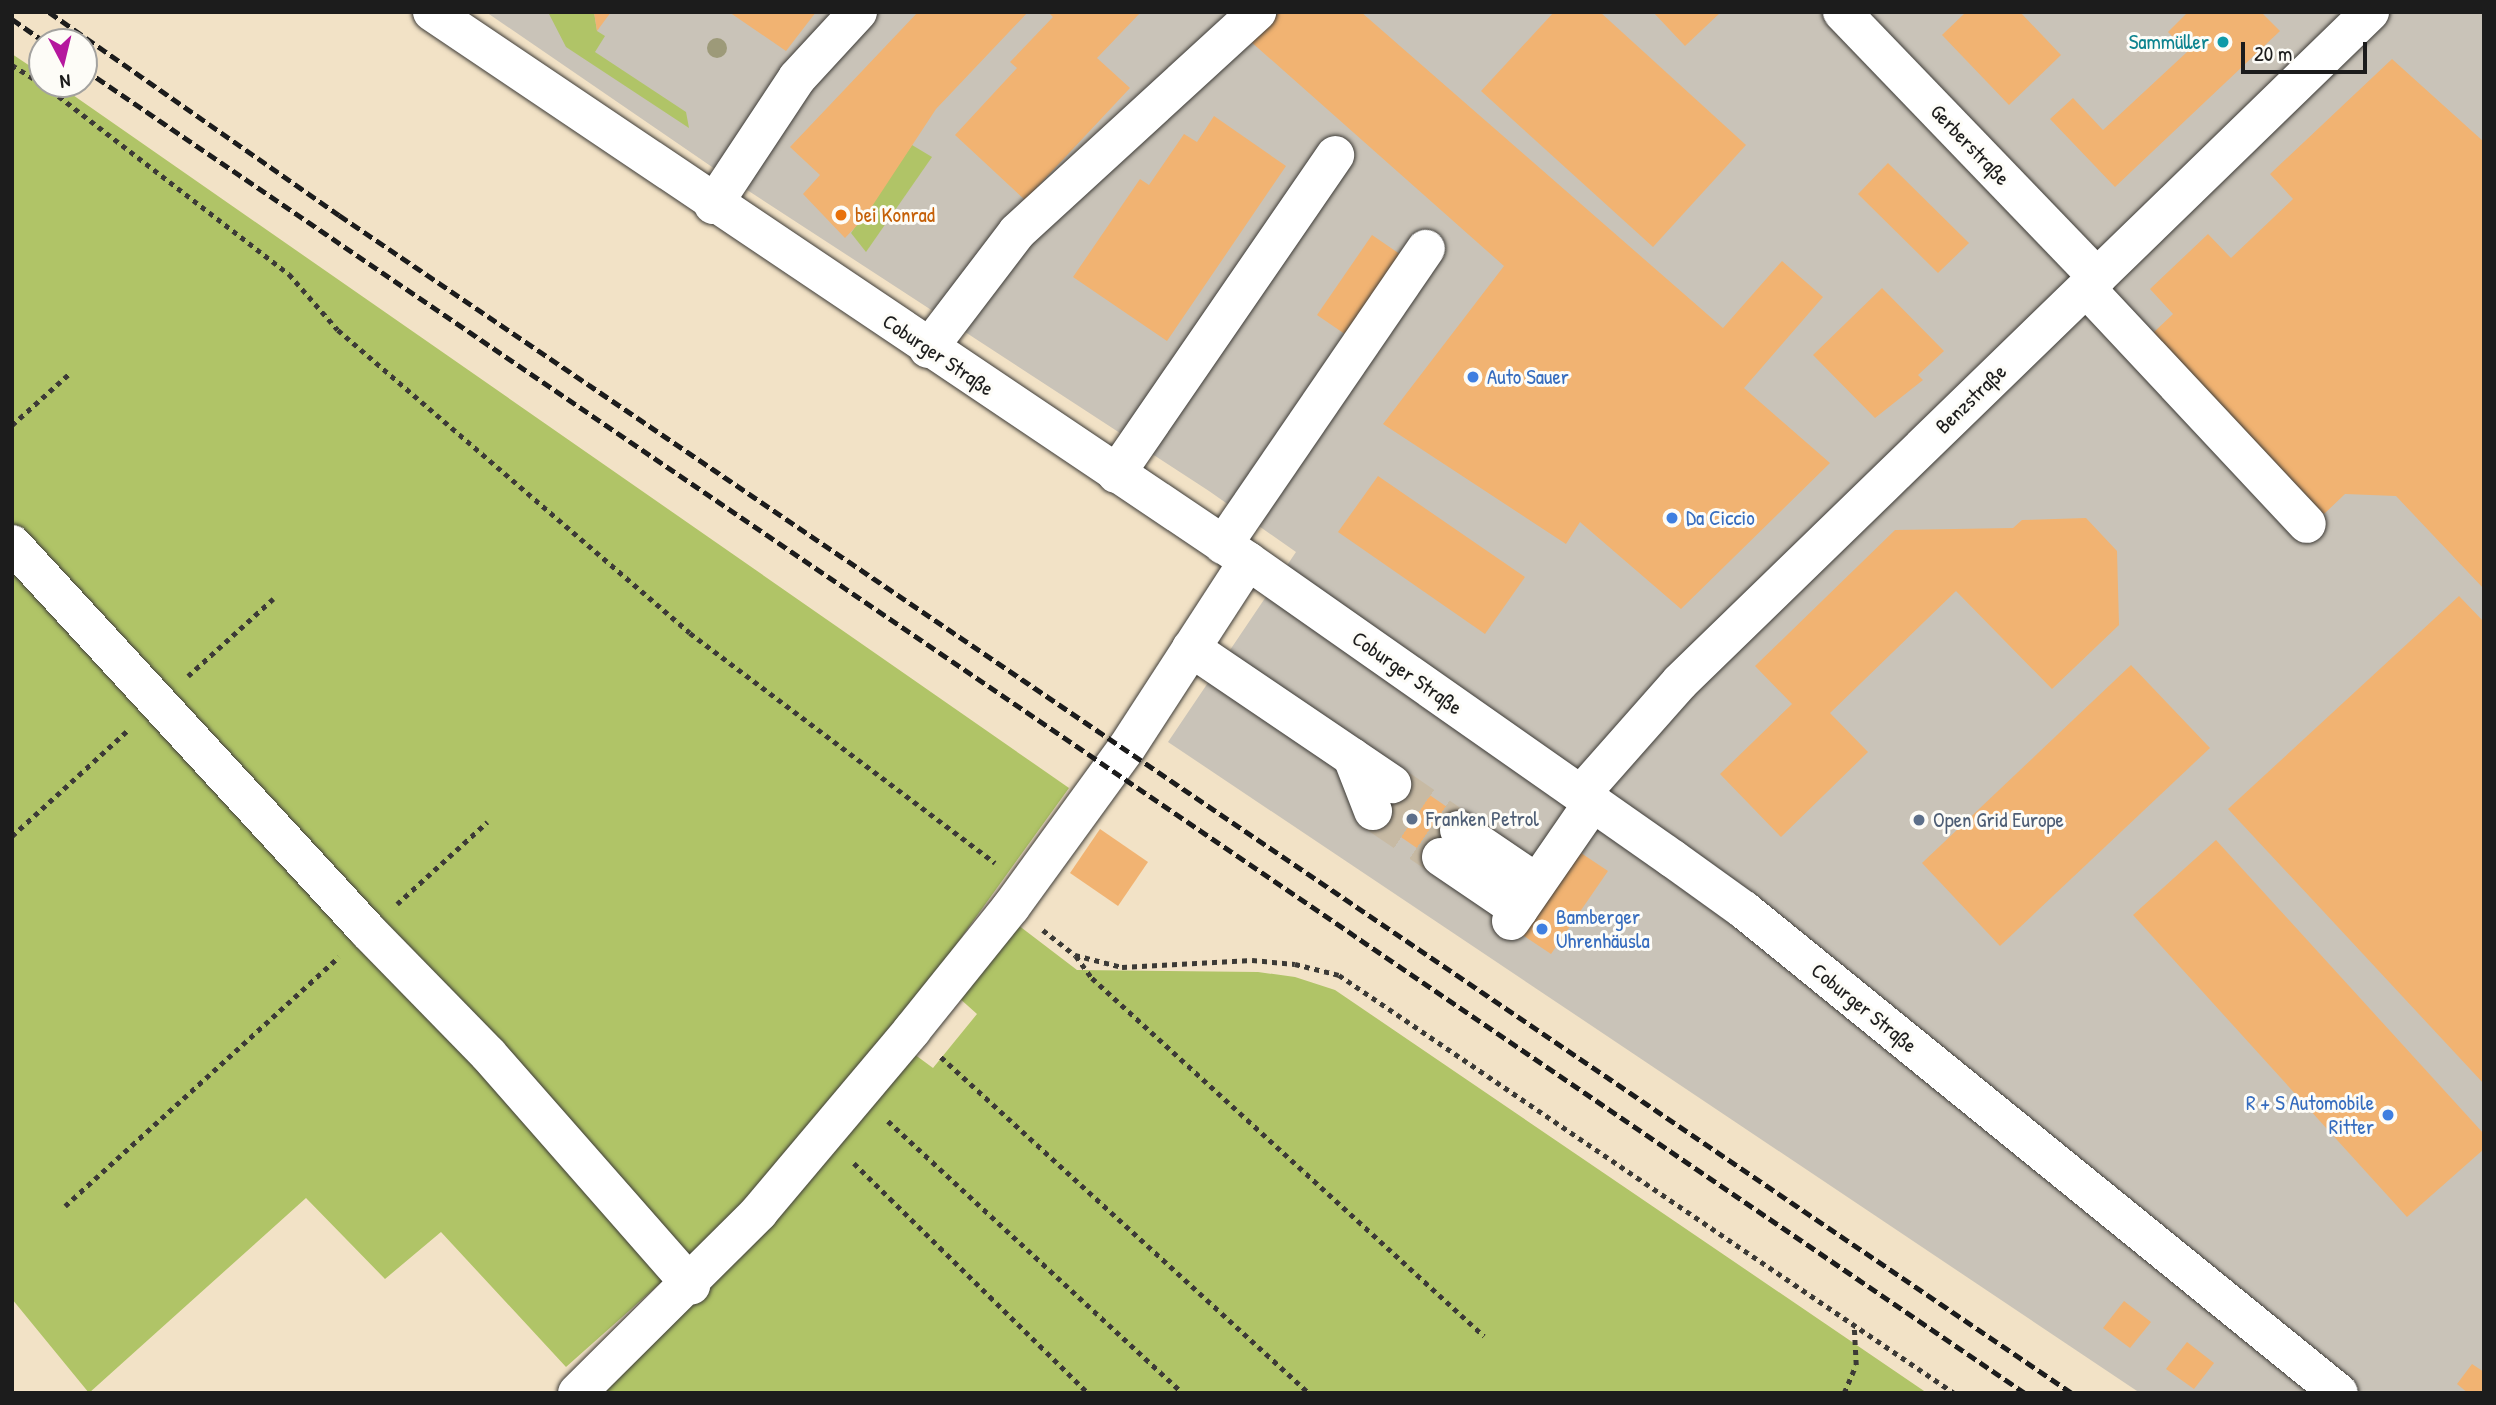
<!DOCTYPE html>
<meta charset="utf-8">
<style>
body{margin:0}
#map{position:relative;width:2496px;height:1405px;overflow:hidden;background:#f2e2c6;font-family:"Patrick Hand",sans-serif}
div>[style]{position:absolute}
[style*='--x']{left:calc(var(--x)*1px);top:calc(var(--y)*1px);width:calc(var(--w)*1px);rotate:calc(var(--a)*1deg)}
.industrial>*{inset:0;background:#c9c3b8}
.green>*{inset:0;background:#b0c467}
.building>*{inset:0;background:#f1b372}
.minor-tunnel>*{height:38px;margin-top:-19px;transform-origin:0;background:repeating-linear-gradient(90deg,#c7baa4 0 38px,transparent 0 57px)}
.path>*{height:4.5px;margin-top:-2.25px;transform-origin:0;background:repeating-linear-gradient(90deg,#3c3a36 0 5px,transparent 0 10px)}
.roads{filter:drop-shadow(0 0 2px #3c3a36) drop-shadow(0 0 2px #3c3a36)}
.minor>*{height:38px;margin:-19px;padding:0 19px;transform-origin:19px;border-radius:19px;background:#fff}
.rail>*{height:5px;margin-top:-2.5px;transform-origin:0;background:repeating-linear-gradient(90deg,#1c1c1c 0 10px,transparent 0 15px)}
.trees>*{width:20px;height:20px;margin:-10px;border-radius:50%;background:#9d9a79}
.dots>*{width:19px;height:19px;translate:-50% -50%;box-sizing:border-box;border:4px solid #fdfcf7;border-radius:50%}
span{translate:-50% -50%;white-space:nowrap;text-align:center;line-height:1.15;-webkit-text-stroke:6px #fdfcf7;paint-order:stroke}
.culture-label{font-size:21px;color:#0d838f}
.right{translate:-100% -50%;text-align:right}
.street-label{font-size:21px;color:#1c1c1c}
.food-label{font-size:21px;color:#c56008}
.left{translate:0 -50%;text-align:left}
.shop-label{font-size:21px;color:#366cbe}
.service-label{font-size:21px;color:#4e5e75}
.frame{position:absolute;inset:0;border:14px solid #1c1c1c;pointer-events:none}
.north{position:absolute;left:28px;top:28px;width:70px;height:70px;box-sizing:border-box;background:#fdfcf7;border:2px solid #a3a29f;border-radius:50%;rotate:173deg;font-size:19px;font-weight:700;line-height:28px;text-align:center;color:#1c1c1c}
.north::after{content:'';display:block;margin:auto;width:24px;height:32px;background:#b5179e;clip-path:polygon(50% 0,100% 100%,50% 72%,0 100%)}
.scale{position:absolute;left:2241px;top:42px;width:126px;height:32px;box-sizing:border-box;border:4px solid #1c1c1c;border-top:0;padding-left:9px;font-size:21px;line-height:24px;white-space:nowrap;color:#1c1c1c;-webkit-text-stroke:5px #fdfcf7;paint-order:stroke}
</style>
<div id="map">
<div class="industrial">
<i style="clip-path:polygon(486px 12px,2484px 12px,2484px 1393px,2140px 1393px,1168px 742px,1296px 552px,1209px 491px,715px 169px)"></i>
</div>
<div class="green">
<i style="clip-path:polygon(548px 12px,594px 12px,597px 31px,605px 36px,595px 52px,686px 112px,689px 128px,566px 47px)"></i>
<i style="clip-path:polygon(12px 54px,42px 74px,42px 84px,57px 84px,70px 93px,1069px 788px,907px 1013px,711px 1238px,566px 1367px,441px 1232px,385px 1279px,306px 1198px,89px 1393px,12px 1299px)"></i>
<i style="clip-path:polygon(912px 145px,932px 157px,866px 252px,851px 233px)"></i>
<i style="clip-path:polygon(1018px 925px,1077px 970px,1258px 972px,1295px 977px,1335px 990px,1927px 1393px,599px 1393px,914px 1054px,933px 1068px,977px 1014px,958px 997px)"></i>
</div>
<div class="building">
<i style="clip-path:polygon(594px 12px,611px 12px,597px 31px)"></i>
<i style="clip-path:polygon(729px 12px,816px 12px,786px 51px)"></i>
<i style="clip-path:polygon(918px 12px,1028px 12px,936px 109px,865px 217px,845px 238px,803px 194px,820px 175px,790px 147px)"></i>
<i style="clip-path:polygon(1048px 12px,1141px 12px,1097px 58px,1130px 88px,1025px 200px,955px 135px,1017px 68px,1010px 62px,1053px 17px)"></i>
<i style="clip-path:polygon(1280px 12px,1361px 12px,1723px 328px,1782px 261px,1823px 297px,1744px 388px,1830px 463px,1681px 609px,1580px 522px,1566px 544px,1383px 424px,1504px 266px,1249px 40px)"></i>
<i style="clip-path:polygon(1554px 12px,1600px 12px,1746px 145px,1653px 247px,1481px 91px)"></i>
<i style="clip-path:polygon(1653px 12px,1721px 12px,1685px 46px)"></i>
<i style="clip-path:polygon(1966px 12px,2020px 12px,2061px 55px,2009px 105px,1942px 35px)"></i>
<i style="clip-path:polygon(2188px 12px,2261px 12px,2280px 31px,2115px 187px,2050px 119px,2073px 98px,2103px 130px,2187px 52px,2168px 32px)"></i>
<i style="clip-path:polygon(2392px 59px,2484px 142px,2484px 589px,2396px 496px,2345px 494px,2324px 514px,2153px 333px,2173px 314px,2150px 289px,2208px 234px,2231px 258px,2293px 199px,2270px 174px)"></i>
<i style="clip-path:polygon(1214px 116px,1286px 166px,1167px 341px,1073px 277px,1140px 179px,1149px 185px,1184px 134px,1197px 142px)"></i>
<i style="clip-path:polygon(1888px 163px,1969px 243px,1938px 273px,1858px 194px)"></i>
<i style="clip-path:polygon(1372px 235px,1410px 261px,1355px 341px,1317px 315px)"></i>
<i style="clip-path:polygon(1882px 288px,1944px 351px,1918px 375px,1923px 380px,1875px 418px,1813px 355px)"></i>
<i style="clip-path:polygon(1378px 476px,1525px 577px,1485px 634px,1338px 532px)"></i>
<i style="clip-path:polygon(2086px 518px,2117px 551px,2119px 625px,2052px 689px,1956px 591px,1830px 713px,1868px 752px,1781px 837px,1720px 774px,1792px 704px,1755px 666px,1895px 530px,2013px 528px,2022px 520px)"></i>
<i style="clip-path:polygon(2459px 596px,2484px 622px,2484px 1084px,2228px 809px)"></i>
<i style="clip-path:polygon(2131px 665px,2210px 748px,2000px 946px,1922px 863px)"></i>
<i style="clip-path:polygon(1399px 774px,1466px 820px,1437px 862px,1385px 826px,1378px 836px,1363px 826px)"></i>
<i style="clip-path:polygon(1100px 829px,1148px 862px,1118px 906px,1070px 873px)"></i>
<i style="clip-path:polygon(2216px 840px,2484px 1134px,2484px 1149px,2407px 1217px,2133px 915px)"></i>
<i style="clip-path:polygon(1575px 849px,1608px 871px,1551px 954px,1518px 932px)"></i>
<i style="clip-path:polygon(2124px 1301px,2151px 1322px,2130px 1348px,2103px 1328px)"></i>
<i style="clip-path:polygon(2187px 1342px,2214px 1363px,2194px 1389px,2166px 1369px)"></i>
<i style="clip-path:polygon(2472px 1364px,2484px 1372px,2484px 1393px,2468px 1393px,2457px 1384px)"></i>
</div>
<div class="minor-tunnel">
<i style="--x:1392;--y:784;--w:81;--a:34.5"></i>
<i style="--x:1373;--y:811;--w:82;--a:34.1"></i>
</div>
<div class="path">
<i style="--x:12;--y:65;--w:36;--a:32"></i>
<i style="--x:43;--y:84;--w:311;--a:37.7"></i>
<i style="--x:289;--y:274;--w:74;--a:48.8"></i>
<i style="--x:338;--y:330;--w:464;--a:40.7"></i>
<i style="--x:690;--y:633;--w:382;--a:37"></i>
<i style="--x:12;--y:425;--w:78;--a:-41.9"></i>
<i style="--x:188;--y:676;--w:115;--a:-42.2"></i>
<i style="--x:12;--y:836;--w:159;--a:-42.4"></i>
<i style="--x:397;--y:904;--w:122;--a:-42.3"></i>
<i style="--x:1043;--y:930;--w:41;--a:38"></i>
<i style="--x:1075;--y:955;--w:49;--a:14.3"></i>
<i style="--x:1122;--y:967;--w:130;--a:-3.1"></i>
<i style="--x:1252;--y:960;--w:43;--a:5.3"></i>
<i style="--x:1295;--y:964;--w:45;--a:14"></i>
<i style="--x:1339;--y:975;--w:744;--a:34.2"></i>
<i style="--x:1076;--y:956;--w:27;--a:54"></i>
<i style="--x:1092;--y:978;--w:531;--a:42.4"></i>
<i style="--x:941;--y:1057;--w:498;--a:42.4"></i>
<i style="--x:888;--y:1121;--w:401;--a:42.7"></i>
<i style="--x:854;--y:1163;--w:328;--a:44.5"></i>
<i style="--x:65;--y:1206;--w:370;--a:-42.3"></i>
<i style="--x:1844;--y:1393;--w:30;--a:-67"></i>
<i style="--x:1856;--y:1365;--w:39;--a:-93"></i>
</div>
<div class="roads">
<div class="minor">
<i style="--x:432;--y:12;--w:983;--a:33.93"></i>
<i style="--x:1248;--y:561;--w:519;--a:35.04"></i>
<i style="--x:1673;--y:859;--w:87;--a:35.7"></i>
<i style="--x:1744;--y:910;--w:766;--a:39.07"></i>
<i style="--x:1842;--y:12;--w:368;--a:46.1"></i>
<i style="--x:713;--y:205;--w:152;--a:-56.5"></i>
<i style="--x:797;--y:78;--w:90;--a:-47.3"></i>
<i style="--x:2086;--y:288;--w:323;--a:46.9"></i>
<i style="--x:928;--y:349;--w:147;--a:-52.7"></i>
<i style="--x:1017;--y:232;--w:326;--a:-42.5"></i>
<i style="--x:1116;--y:474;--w:387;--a:-55.5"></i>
<i style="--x:12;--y:544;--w:526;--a:47.39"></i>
<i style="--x:368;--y:931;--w:172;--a:45.7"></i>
<i style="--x:488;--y:1054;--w:308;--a:48.7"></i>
<i style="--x:1223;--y:545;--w:359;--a:-55.6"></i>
<i style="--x:1191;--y:648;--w:243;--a:34.1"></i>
<i style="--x:1352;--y:757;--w:58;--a:68.7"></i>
<i style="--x:1581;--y:794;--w:149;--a:-48.5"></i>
<i style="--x:1680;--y:682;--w:962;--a:-44.16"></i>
<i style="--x:1459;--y:830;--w:94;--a:34.2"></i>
<i style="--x:1441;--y:857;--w:94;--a:34.2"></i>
<i style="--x:1511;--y:921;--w:145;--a:-55.4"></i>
<i style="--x:577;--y:1393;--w:257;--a:-44.8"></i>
<i style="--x:759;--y:1212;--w:238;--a:-49.9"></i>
<i style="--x:912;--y:1030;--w:158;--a:-51.2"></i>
<i style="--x:1011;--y:907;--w:195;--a:-54"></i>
<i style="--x:1126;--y:749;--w:224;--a:-57"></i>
</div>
</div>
<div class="rail">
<i style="--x:49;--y:12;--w:354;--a:35"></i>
<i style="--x:339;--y:215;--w:2095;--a:34.21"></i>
<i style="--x:12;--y:19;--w:40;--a:34.9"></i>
<i style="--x:84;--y:69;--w:2350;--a:34.3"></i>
</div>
<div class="trees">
<i style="left:717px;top:48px"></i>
</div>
<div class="dots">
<i style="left:2223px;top:42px;background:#0f9aa8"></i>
<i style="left:841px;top:215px;background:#e8710a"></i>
<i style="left:1473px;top:377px;background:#3f7fe0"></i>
<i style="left:1672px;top:518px;background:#3f7fe0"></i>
<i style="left:1412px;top:819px;background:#5c6f8a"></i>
<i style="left:1919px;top:820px;background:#5c6f8a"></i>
<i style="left:1542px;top:929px;background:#3f7fe0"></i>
<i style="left:2388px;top:1115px;background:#3f7fe0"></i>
</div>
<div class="culture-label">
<span class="right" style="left:2209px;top:42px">Sammüller</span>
</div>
<div class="street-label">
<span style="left:1970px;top:145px;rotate:46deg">Gerberstraße</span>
<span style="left:938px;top:355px;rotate:34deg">Coburger Straße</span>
<span style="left:1971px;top:399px;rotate:-44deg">Benzstraße</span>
<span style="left:1407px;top:673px;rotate:35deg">Coburger Straße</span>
<span style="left:1864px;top:1008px;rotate:39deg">Coburger Straße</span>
</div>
<div class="food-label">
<span class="left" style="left:855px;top:215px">bei Konrad</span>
</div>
<div class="shop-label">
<span class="left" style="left:1487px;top:377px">Auto Sauer</span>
<span class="left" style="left:1686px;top:518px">Da Ciccio</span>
<span class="left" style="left:1556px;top:929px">Bamberger<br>Uhrenhäusla</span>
<span class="right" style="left:2374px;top:1115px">R + S Automobile<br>Ritter</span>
</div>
<div class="service-label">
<span class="left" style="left:1426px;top:819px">Franken Petrol</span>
<span class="left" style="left:1933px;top:820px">Open Grid Europe</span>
</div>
<div class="frame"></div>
<div class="north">N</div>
<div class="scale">20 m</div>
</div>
